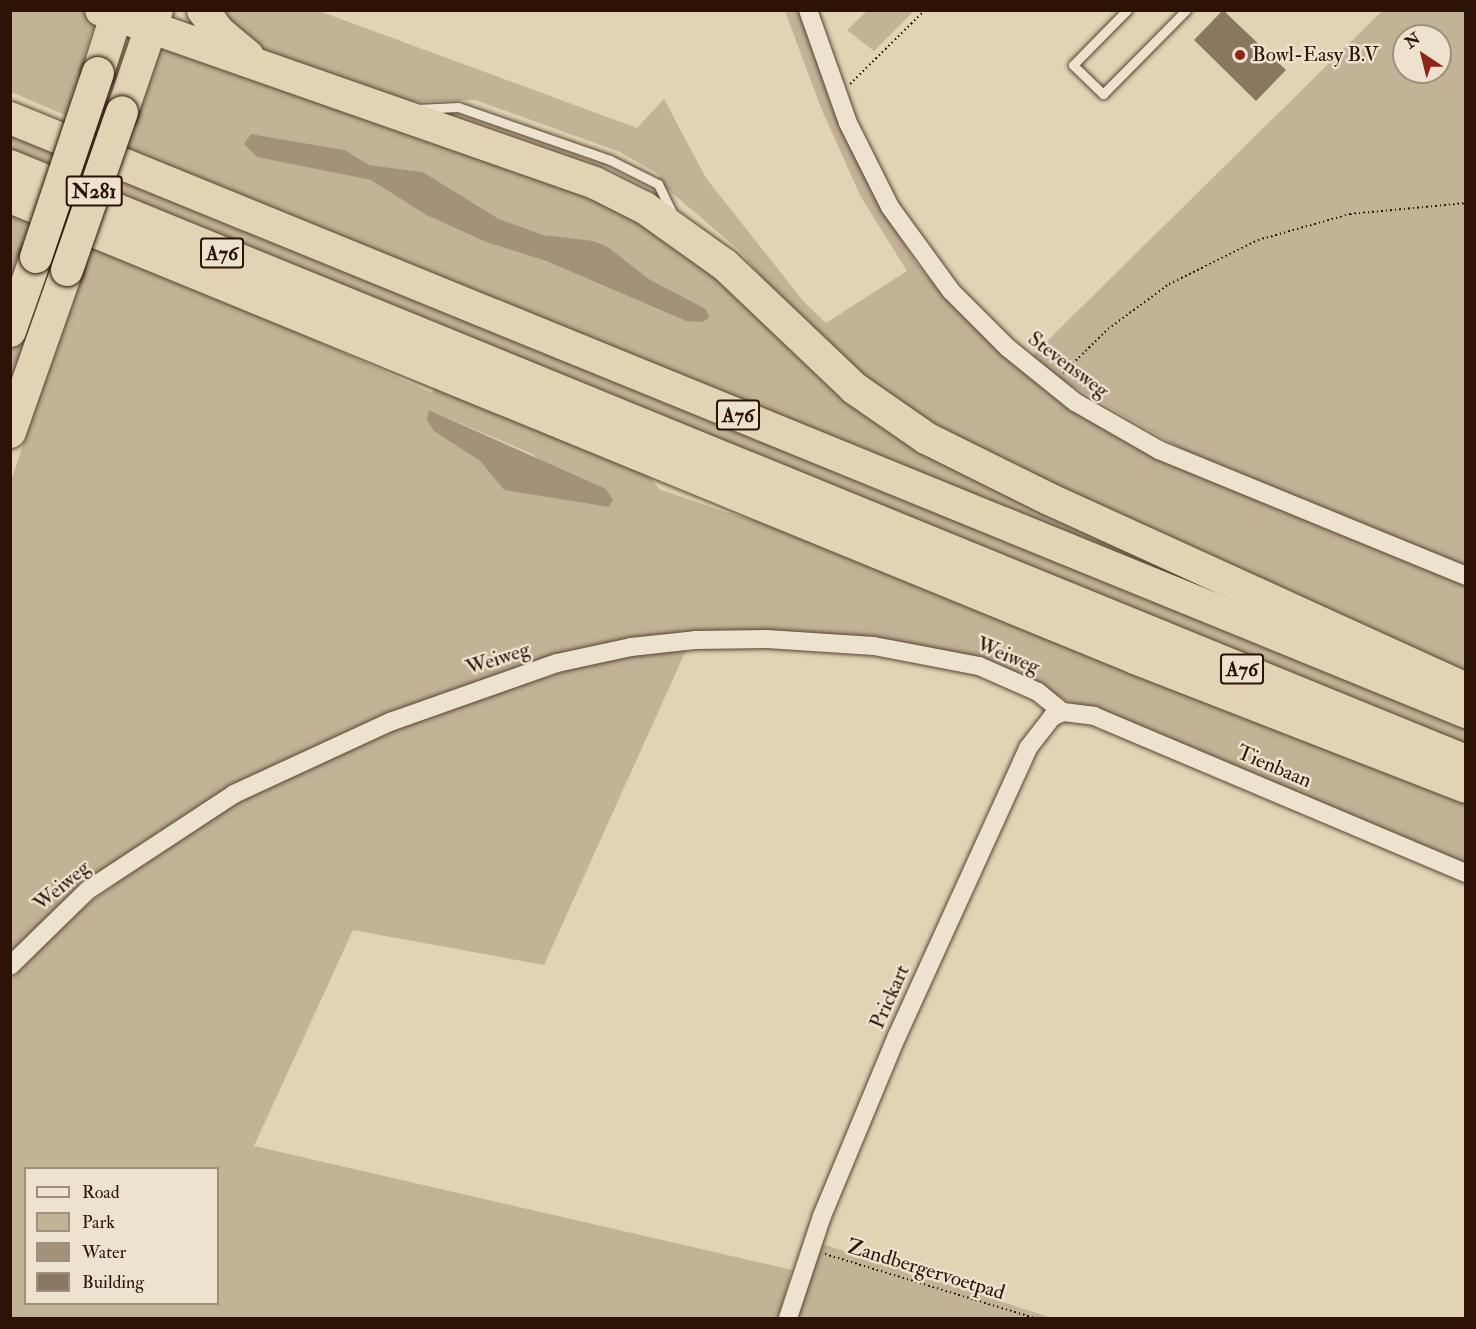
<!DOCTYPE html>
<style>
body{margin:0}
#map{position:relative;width:1476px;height:1329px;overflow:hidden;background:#e1d3b4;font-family:"IM FELL Double Pica",serif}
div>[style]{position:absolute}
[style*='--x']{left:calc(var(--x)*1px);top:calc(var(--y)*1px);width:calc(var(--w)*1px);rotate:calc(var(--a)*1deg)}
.green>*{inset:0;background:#c2b296}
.water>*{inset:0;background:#a39279}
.building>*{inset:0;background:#8a7760}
.path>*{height:2px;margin-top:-1px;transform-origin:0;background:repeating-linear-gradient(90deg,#2c1306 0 1.5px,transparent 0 4.5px)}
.roads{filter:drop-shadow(0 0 2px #594332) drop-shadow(0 0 2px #594332)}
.lane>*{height:9px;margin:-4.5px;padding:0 4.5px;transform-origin:4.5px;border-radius:4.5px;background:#ece2ce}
.street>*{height:18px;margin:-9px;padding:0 9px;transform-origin:9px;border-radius:9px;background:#ece2ce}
.highway>*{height:32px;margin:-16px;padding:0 16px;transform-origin:16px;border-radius:16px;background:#e1d3b4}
.bridges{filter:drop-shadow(0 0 2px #2c1306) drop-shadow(0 0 2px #2c1306)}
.highway-bridge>*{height:32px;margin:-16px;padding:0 16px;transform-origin:16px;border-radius:16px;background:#e1d3b4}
.dots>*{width:16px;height:16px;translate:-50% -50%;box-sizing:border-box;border:3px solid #ece2ce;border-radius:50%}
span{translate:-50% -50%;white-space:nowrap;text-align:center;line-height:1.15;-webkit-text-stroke:5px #ece2ce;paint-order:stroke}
.shield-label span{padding:2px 4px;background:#ece2ce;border:2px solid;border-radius:4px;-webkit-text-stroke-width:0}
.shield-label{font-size:20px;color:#2c1306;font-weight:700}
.poi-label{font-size:21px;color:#2c1306}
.left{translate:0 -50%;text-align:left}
.street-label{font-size:21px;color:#2c1306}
.frame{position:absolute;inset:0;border:12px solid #2c1306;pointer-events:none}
.legend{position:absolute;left:24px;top:1167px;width:195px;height:138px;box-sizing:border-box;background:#ece2ce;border:2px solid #9f8f7e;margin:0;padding:8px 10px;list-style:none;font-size:18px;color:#2c1306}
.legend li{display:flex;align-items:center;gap:12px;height:30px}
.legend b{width:30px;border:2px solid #9f8f7e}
.north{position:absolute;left:1392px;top:24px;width:60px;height:60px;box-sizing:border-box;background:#ece2ce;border:2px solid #9f8f7e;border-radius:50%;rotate:325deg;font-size:16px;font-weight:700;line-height:24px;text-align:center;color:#2c1306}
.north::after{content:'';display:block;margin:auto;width:21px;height:27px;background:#8f2418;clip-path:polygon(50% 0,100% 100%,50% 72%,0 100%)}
</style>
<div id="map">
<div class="green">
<i style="clip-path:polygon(89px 10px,98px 14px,65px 115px,11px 92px,10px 11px)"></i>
<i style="clip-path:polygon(212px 11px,319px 11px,637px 128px,664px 99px,706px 178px,804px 302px,826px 323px,907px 271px,861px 197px,821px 108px,785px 11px,798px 11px,871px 191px,916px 263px,950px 302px,1048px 392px,1131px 440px,1171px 461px,1465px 585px,1465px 674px,983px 456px,868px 385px,770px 288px,740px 251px,658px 181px,660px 175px,620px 152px,475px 100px,402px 102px,257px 52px)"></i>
<i style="clip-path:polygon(867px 11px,867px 10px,914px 11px,874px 51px,847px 30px)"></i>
<i style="clip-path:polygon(evenodd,1382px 11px,1465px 11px,1465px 566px,1182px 449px,1055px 376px,1032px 356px,1382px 11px,1404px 36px,1440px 36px,1440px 72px,1404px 72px,1404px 36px)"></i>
<i style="clip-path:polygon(evenodd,160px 42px,658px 220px,787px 340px,1194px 586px,123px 147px,160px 42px,251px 134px,345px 150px,369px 165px,423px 172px,499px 219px,543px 235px,608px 247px,649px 279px,706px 309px,686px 321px,546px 261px,486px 242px,426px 215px,371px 180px,337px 172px,251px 134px)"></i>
<i style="clip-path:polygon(10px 122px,57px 141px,48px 167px,11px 152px)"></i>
<i style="clip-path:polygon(118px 165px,1465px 726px,1465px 753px,108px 191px)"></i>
<i style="clip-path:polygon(11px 212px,31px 220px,14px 265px,18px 267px,11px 290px)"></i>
<i style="clip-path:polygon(evenodd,90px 244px,202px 289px,432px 393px,436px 383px,639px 463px,659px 489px,725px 512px,828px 541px,1465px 798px,1465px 868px,1104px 718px,1031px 683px,842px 638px,565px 655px,413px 704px,252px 778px,11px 957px,11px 481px,90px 244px,429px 410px,530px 453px,608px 507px,504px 490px,480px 461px,453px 443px,429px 410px)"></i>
<i style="clip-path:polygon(43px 260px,56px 265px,11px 418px,11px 354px)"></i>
<i style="clip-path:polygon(evenodd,687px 648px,544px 965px,353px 930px,254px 1146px,792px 1270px,778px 1318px,11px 1318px,11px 980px,73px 915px,177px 839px,259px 790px,419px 718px,569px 670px,629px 655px,687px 648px,26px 1168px,218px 1168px,218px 1304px,26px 1304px,26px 1168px)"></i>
<i style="clip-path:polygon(819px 1243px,1052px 1318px,795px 1318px)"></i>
</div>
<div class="water">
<i style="clip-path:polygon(251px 134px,345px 150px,369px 165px,423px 172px,499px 219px,543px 235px,593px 241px,608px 247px,649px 279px,706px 309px,709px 317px,703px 322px,686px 321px,546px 261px,486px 242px,426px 215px,371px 180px,257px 157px,244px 144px)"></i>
<i style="clip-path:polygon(429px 410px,606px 489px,613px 500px,608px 507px,504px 490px,480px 461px,434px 431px,427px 420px)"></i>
</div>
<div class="building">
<i style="clip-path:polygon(1223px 10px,1286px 70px,1256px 101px,1194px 40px)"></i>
</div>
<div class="path">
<i style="--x:850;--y:84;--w:105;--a:-44.6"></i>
<i style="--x:1063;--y:373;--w:63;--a:-44.4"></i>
<i style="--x:1108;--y:329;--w:76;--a:-36.4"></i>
<i style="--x:1169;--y:284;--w:99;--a:-26.3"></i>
<i style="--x:1258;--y:240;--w:96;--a:-15.8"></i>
<i style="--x:1350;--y:214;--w:117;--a:-5.4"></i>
<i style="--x:825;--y:1254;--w:219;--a:17"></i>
</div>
<div class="roads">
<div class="lane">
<i style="--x:1127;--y:10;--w:77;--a:134.5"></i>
<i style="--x:1073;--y:65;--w:42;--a:44"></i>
<i style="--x:1103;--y:94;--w:118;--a:-45.3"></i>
<i style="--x:417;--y:109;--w:41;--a:-2.8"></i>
<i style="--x:458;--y:107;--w:161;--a:19.2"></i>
<i style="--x:610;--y:160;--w:54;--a:26.6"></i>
<i style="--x:658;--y:184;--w:32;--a:64"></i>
</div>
<div class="street">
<i style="--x:808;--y:10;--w:120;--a:70.5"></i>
<i style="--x:848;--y:123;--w:94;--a:63.4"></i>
<i style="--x:890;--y:207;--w:104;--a:54"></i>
<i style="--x:951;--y:291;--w:81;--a:45"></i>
<i style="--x:1008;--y:348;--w:86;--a:38.9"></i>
<i style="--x:1075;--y:402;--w:97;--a:29.7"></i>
<i style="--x:1159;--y:450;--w:332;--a:22.3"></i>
<i style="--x:10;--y:966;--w:109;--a:-44.3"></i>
<i style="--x:88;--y:890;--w:175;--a:-33.3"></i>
<i style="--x:234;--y:794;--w:172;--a:-24.8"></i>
<i style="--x:390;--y:722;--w:177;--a:-19.5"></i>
<i style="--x:557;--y:663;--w:76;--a:-12.2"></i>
<i style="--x:631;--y:647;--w:64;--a:-6.2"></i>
<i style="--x:695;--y:640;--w:72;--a:-0.8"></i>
<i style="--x:767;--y:639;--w:107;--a:3.7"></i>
<i style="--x:874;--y:646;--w:107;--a:10.8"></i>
<i style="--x:979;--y:666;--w:64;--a:23.8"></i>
<i style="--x:1038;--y:692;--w:32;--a:39"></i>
<i style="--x:788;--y:1318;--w:108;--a:-71.6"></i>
<i style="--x:822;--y:1216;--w:195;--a:-67.4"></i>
<i style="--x:897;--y:1036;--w:316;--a:-65.5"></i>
<i style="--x:1028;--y:748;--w:39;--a:-52"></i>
<i style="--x:1052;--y:717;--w:12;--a:-24"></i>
<i style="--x:1063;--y:712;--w:31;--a:7"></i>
<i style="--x:1094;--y:716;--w:404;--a:22.9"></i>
</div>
<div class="highway">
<i style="--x:101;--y:10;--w:523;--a:19.3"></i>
<i style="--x:595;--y:183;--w:56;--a:26.6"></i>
<i style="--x:645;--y:208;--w:98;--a:35.5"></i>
<i style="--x:725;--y:265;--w:178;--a:43.6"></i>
<i style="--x:854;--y:388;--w:88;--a:34.8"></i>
<i style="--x:926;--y:438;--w:137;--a:26.4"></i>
<i style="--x:1049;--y:499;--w:458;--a:24.5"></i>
<i style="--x:203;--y:10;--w:26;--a:54"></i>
<i style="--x:218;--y:31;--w:39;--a:40"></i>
<i style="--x:98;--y:73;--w:66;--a:-72.4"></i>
<i style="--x:122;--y:112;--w:108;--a:-71.1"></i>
<i style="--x:10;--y:118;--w:1573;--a:22.19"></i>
<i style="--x:10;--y:166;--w:1573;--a:22.23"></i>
<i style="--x:10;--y:197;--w:1216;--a:22.28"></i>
<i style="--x:1135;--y:658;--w:355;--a:21.3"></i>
<i style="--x:10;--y:331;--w:78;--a:-70.6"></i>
<i style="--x:10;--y:432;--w:172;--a:-70.6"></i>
</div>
</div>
<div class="bridges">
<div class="highway-bridge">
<i style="--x:36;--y:257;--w:194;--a:-71.4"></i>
<i style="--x:67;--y:270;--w:167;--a:-70.8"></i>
</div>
</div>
<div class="dots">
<i style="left:1240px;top:55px;background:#8f2418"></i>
</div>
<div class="shield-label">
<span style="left:94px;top:191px">N281</span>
<span style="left:222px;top:253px">A76</span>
<span style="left:738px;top:415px">A76</span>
<span style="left:1242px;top:669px">A76</span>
</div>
<div class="poi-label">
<span class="left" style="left:1252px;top:55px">Bowl-Easy B.V</span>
</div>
<div class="street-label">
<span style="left:1068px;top:365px;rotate:37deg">Stevensweg</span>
<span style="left:1008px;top:656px;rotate:22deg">Weiweg</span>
<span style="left:498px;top:659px;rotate:-18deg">Weiweg</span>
<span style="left:1274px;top:767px;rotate:23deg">Tienbaan</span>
<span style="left:62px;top:886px;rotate:-40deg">Weiweg</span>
<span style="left:890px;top:997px;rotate:-66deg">Prickart</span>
<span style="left:926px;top:1270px;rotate:17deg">Zandbergervoetpad</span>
</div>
<div class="frame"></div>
<ul class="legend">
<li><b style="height:8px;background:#ece2ce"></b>Road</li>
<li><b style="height:16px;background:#c2b296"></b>Park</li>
<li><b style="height:16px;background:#a39279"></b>Water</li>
<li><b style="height:16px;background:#8a7760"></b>Building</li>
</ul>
<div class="north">N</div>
</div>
